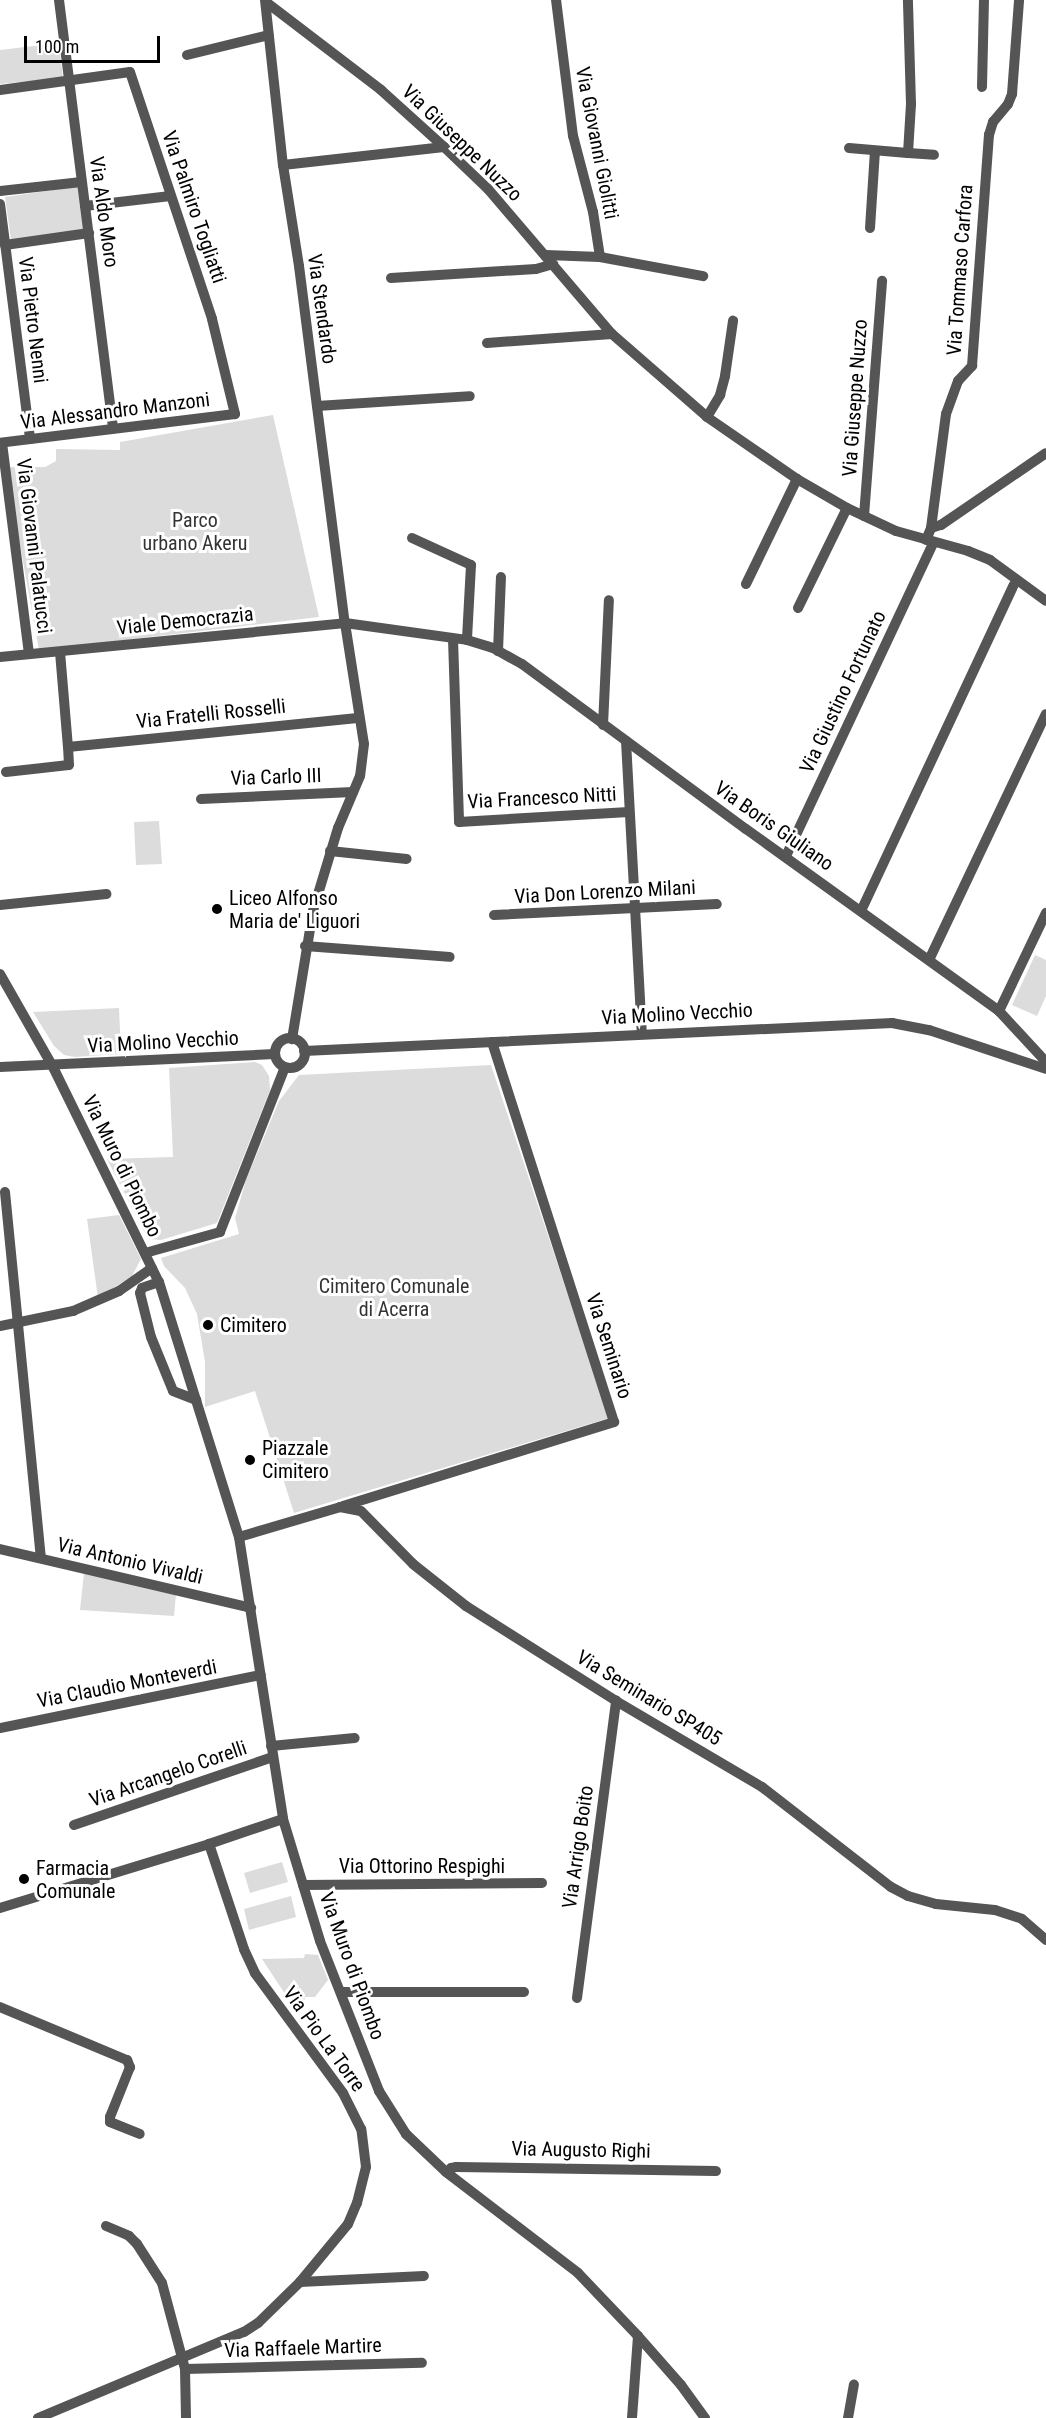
<!DOCTYPE html>
<style>
body{margin:0}
#map{position:relative;width:1046px;height:2418px;overflow:hidden;background:#fff;font-family:"Roboto Condensed",sans-serif}
div>[style]{position:absolute}
[style*='--x']{left:calc(var(--x)*1px);top:calc(var(--y)*1px);width:calc(var(--w)*1px);rotate:calc(var(--a)*1deg)}
.green>*{inset:0;background:#dcdcdc}
.minor>*{height:10px;margin:-5px;padding:0 5px;transform-origin:5px;border-radius:5px;background:#555}
.minor>.ring{margin:-5px;padding:0;box-sizing:content-box;background:none;border:10px solid #555;border-radius:50%}
.dots>*{width:16px;height:16px;translate:-50% -50%;box-sizing:border-box;border:3px solid #fff;border-radius:50%}
span{translate:-50% -50%;white-space:nowrap;text-align:center;line-height:1.15;-webkit-text-stroke:6px #fff;paint-order:stroke}
.street-label{font-size:20px;color:#000}
.park-label{font-size:20px;color:#333}
.poi-label{font-size:20px;color:#000}
.left{translate:0 -50%;text-align:left}
.scale{position:absolute;left:24px;top:36px;width:136px;height:27px;box-sizing:border-box;border:3px solid #000;border-top:0;padding-left:8px;font-size:18px;line-height:21px;white-space:nowrap;color:#000;-webkit-text-stroke:4px #fff;paint-order:stroke}
</style>
<div id="map">
<div class="green">
<i style="clip-path:polygon(59px 43px,63px 78px,0 84px,0 50px)"></i>
<i style="clip-path:polygon(80px 186px,86px 229px,11px 240px,5px 197px)"></i>
<i style="clip-path:polygon(273px 415px,319px 617px,39px 650px,6px 467px,45px 467px,56px 461px,56px 449px,120px 450px,120px 442px)"></i>
<i style="clip-path:polygon(159px 821px,162px 864px,136px 865px,134px 822px)"></i>
<i style="clip-path:polygon(1035px 955px,1046px 960px,1046px 996px,1037px 1016px,1012px 1005px)"></i>
<i style="clip-path:polygon(119px 1008px,121px 1054px,75px 1057px,64px 1055px,54px 1046px,33px 1012px)"></i>
<i style="clip-path:polygon(255px 1062px,262px 1065px,269px 1076px,270px 1090px,217px 1223px,161px 1240px,148px 1239px,107px 1159px,173px 1157px,169px 1068px)"></i>
<i style="clip-path:polygon(491px 1065px,609px 1418px,294px 1513px,255px 1391px,205px 1407px,205px 1362px,197px 1314px,185px 1288px,164px 1266px,161px 1258px,239px 1234px,235px 1218px,246px 1180px,279px 1101px,299px 1075px)"></i>
<i style="clip-path:polygon(119px 1215px,141px 1259px,132px 1276px,98px 1298px,87px 1219px)"></i>
<i style="clip-path:polygon(84px 1573px,176px 1594px,174px 1616px,80px 1610px)"></i>
<i style="clip-path:polygon(282px 1862px,288px 1882px,250px 1893px,244px 1873px)"></i>
<i style="clip-path:polygon(291px 1896px,296px 1917px,249px 1930px,244px 1909px)"></i>
<i style="clip-path:polygon(305px 1954px,318px 1955px,328px 1980px,315px 1997px,305px 1997px,304px 2005px,293px 2006px,262px 1959px,304px 1958px)"></i>
</div>
<div class="minor">
<i style="--x:59;--y:0;--w:432;--a:82.8"></i>
<i style="--x:265;--y:0;--w:166;--a:83.8"></i>
<i style="--x:283;--y:165;--w:102;--a:81"></i>
<i style="--x:299;--y:266;--w:360;--a:82.7"></i>
<i style="--x:345;--y:623;--w:122;--a:81.1"></i>
<i style="--x:364;--y:744;--w:32;--a:97"></i>
<i style="--x:360;--y:776;--w:56;--a:112.9"></i>
<i style="--x:338;--y:828;--w:87;--a:106.8"></i>
<i style="--x:313;--y:911;--w:130;--a:99.3"></i>
<i style="--x:266;--y:2;--w:145;--a:37.4"></i>
<i style="--x:381;--y:90;--w:85;--a:42.1"></i>
<i style="--x:444;--y:147;--w:61;--a:43.7"></i>
<i style="--x:488;--y:189;--w:191;--a:49.5"></i>
<i style="--x:612;--y:334;--w:126;--a:41.1"></i>
<i style="--x:707;--y:417;--w:109;--a:34.6"></i>
<i style="--x:797;--y:479;--w:58;--a:30.1"></i>
<i style="--x:847;--y:508;--w:54;--a:25.1"></i>
<i style="--x:896;--y:531;--w:75;--a:15.5"></i>
<i style="--x:968;--y:551;--w:24;--a:22"></i>
<i style="--x:990;--y:560;--w:69;--a:36.2"></i>
<i style="--x:187;--y:55;--w:84;--a:-13.7"></i>
<i style="--x:982;--y:87;--w:87;--a:-88.7"></i>
<i style="--x:0;--y:90;--w:131;--a:-7.9"></i>
<i style="--x:130;--y:72;--w:260;--a:71.6"></i>
<i style="--x:212;--y:319;--w:98;--a:76.4"></i>
<i style="--x:235;--y:414;--w:237;--a:173"></i>
<i style="--x:849;--y:148;--w:59;--a:4.8"></i>
<i style="--x:908;--y:153;--w:49;--a:-86.5"></i>
<i style="--x:911;--y:104;--w:104;--a:-91.7"></i>
<i style="--x:908;--y:153;--w:26;--a:4"></i>
<i style="--x:283;--y:165;--w:162;--a:-6.4"></i>
<i style="--x:0;--y:191;--w:82;--a:-6.3"></i>
<i style="--x:0;--y:204;--w:237;--a:82.7"></i>
<i style="--x:85;--y:206;--w:86;--a:-6.7"></i>
<i style="--x:870;--y:228;--w:77;--a:-86.3"></i>
<i style="--x:5;--y:245;--w:85;--a:-8.1"></i>
<i style="--x:546;--y:255;--w:54;--a:2.1"></i>
<i style="--x:600;--y:257;--w:46;--a:-98.8"></i>
<i style="--x:593;--y:212;--w:79;--a:-104.7"></i>
<i style="--x:573;--y:136;--w:137;--a:-97.1"></i>
<i style="--x:600;--y:257;--w:105;--a:10.5"></i>
<i style="--x:391;--y:278;--w:145;--a:-3.6"></i>
<i style="--x:536;--y:269;--w:18;--a:-16"></i>
<i style="--x:487;--y:343;--w:125;--a:-4.1"></i>
<i style="--x:317;--y:406;--w:153;--a:-3.7"></i>
<i style="--x:707;--y:417;--w:26;--a:-59"></i>
<i style="--x:720;--y:395;--w:20;--a:-75"></i>
<i style="--x:725;--y:376;--w:56;--a:-81.7"></i>
<i style="--x:2;--y:443;--w:212;--a:82.7"></i>
<i style="--x:864;--y:516;--w:236;--a:-85.6"></i>
<i style="--x:931;--y:528;--w:10;--a:-17"></i>
<i style="--x:941;--y:525;--w:127;--a:-34.4"></i>
<i style="--x:412;--y:538;--w:65;--a:24.6"></i>
<i style="--x:471;--y:565;--w:75;--a:93.1"></i>
<i style="--x:926;--y:540;--w:13;--a:-67"></i>
<i style="--x:931;--y:528;--w:115;--a:-82.5"></i>
<i style="--x:946;--y:414;--w:35;--a:-70"></i>
<i style="--x:958;--y:381;--w:21;--a:-47"></i>
<i style="--x:972;--y:366;--w:232;--a:-85.8"></i>
<i style="--x:989;--y:135;--w:14;--a:-73"></i>
<i style="--x:993;--y:122;--w:23;--a:-50"></i>
<i style="--x:1008;--y:104;--w:11;--a:-68"></i>
<i style="--x:1012;--y:94;--w:94;--a:-85.7"></i>
<i style="--x:746;--y:584;--w:117;--a:-64.1"></i>
<i style="--x:798;--y:608;--w:111;--a:-63.9"></i>
<i style="--x:453;--y:639;--w:183;--a:88.1"></i>
<i style="--x:459;--y:822;--w:170;--a:-3.4"></i>
<i style="--x:498;--y:651;--w:74;--a:-87.7"></i>
<i style="--x:60;--y:652;--w:95;--a:85.2"></i>
<i style="--x:0;--y:657;--w:347;--a:-5.6"></i>
<i style="--x:345;--y:623;--w:123;--a:7.9"></i>
<i style="--x:467;--y:640;--w:27;--a:17"></i>
<i style="--x:493;--y:648;--w:33;--a:29"></i>
<i style="--x:522;--y:664;--w:278;--a:36.4"></i>
<i style="--x:746;--y:829;--w:312;--a:35.7"></i>
<i style="--x:999;--y:1011;--w:69;--a:47.3"></i>
<i style="--x:603;--y:725;--w:125;--a:-87.3"></i>
<i style="--x:626;--y:741;--w:293;--a:86.9"></i>
<i style="--x:6;--y:772;--w:63;--a:-6.3"></i>
<i style="--x:69;--y:765;--w:18;--a:-93"></i>
<i style="--x:68;--y:747;--w:291;--a:-5.7"></i>
<i style="--x:201;--y:799;--w:152;--a:-2.6"></i>
<i style="--x:330;--y:851;--w:77;--a:5.9"></i>
<i style="--x:786;--y:856;--w:346;--a:-64.8"></i>
<i style="--x:0;--y:905;--w:107;--a:-5.9"></i>
<i style="--x:861;--y:911;--w:360;--a:-64.9"></i>
<i style="--x:494;--y:915;--w:223;--a:-2.8"></i>
<i style="--x:305;--y:946;--w:145;--a:4.3"></i>
<i style="--x:929;--y:960;--w:272;--a:-64.6"></i>
<i style="--x:0;--y:974;--w:105;--a:60.3"></i>
<i style="--x:52;--y:1065;--w:242;--a:63.8"></i>
<i style="--x:159;--y:1282;--w:267;--a:72.6"></i>
<i style="--x:239;--y:1537;--w:285;--a:81.1"></i>
<i style="--x:283;--y:1819;--w:127;--a:73.1"></i>
<i style="--x:320;--y:1941;--w:161;--a:68.5"></i>
<i style="--x:379;--y:2091;--w:51;--a:57.9"></i>
<i style="--x:406;--y:2134;--w:55;--a:43.5"></i>
<i style="--x:446;--y:2172;--w:166;--a:37.4"></i>
<i style="--x:578;--y:2273;--w:87;--a:46.4"></i>
<i style="--x:638;--y:2336;--w:65;--a:48.7"></i>
<i style="--x:681;--y:2385;--w:41;--a:54"></i>
<i style="--x:999;--y:1011;--w:109;--a:-64.4"></i>
<i class="ring" style="left:275px;top:1038px;width:20px;height:20px"></i>
<i style="--x:304;--y:1051;--w:589;--a:-2.73"></i>
<i style="--x:892;--y:1023;--w:38;--a:11"></i>
<i style="--x:929;--y:1030;--w:123;--a:18.4"></i>
<i style="--x:0;--y:1067;--w:275;--a:-2.7"></i>
<i style="--x:5;--y:1192;--w:368;--a:84.4"></i>
<i style="--x:145;--y:1253;--w:78;--a:-15.6"></i>
<i style="--x:220;--y:1232;--w:177;--a:-68.5"></i>
<i style="--x:159;--y:1282;--w:18;--a:161"></i>
<i style="--x:142;--y:1288;--w:5;--a:112"></i>
<i style="--x:140;--y:1293;--w:45;--a:76"></i>
<i style="--x:151;--y:1337;--w:58;--a:67.8"></i>
<i style="--x:173;--y:1391;--w:25;--a:21"></i>
<i style="--x:0;--y:1326;--w:75;--a:-11.6"></i>
<i style="--x:73;--y:1311;--w:50;--a:-23.5"></i>
<i style="--x:119;--y:1291;--w:40;--a:-34.9"></i>
<i style="--x:343;--y:1506;--w:284;--a:-17.2"></i>
<i style="--x:614;--y:1422;--w:399;--a:-107.8"></i>
<i style="--x:239;--y:1537;--w:105;--a:-16.5"></i>
<i style="--x:340;--y:1507;--w:21;--a:11"></i>
<i style="--x:361;--y:1511;--w:74;--a:45.5"></i>
<i style="--x:413;--y:1564;--w:68;--a:38.4"></i>
<i style="--x:466;--y:1606;--w:178;--a:32.3"></i>
<i style="--x:616;--y:1701;--w:169;--a:30.5"></i>
<i style="--x:762;--y:1787;--w:163;--a:37.8"></i>
<i style="--x:891;--y:1887;--w:19;--a:28"></i>
<i style="--x:908;--y:1896;--w:29;--a:16"></i>
<i style="--x:936;--y:1904;--w:59;--a:5.8"></i>
<i style="--x:995;--y:1910;--w:28;--a:18"></i>
<i style="--x:1022;--y:1919;--w:32;--a:41"></i>
<i style="--x:0;--y:1549;--w:258;--a:13.2"></i>
<i style="--x:0;--y:1728;--w:266;--a:-11.5"></i>
<i style="--x:271;--y:1746;--w:84;--a:-5.4"></i>
<i style="--x:74;--y:1825;--w:210;--a:-18.9"></i>
<i style="--x:303;--y:1885;--w:239;--a:-0.5"></i>
<i style="--x:0;--y:1908;--w:219;--a:-17"></i>
<i style="--x:209;--y:1844;--w:78;--a:-18.7"></i>
<i style="--x:341;--y:1992;--w:183;--a:0"></i>
<i style="--x:577;--y:1998;--w:300;--a:-82.5"></i>
<i style="--x:0;--y:2007;--w:138;--a:22.7"></i>
<i style="--x:127;--y:2060;--w:8;--a:67"></i>
<i style="--x:130;--y:2067;--w:54;--a:111.8"></i>
<i style="--x:110;--y:2117;--w:5;--a:90"></i>
<i style="--x:110;--y:2122;--w:32;--a:22"></i>
<i style="--x:449;--y:2174;--w:6;--a:-72"></i>
<i style="--x:451;--y:2168;--w:5;--a:-11"></i>
<i style="--x:456;--y:2167;--w:260;--a:0.9"></i>
<i style="--x:106;--y:2226;--w:25;--a:23"></i>
<i style="--x:129;--y:2236;--w:11;--a:45"></i>
<i style="--x:137;--y:2244;--w:46;--a:57.3"></i>
<i style="--x:162;--y:2283;--w:89;--a:75"></i>
<i style="--x:185;--y:2369;--w:49;--a:88.8"></i>
<i style="--x:300;--y:2282;--w:124;--a:-2.8"></i>
<i style="--x:185;--y:2369;--w:237;--a:-1.5"></i>
<i style="--x:38;--y:2418;--w:223;--a:-22.7"></i>
<i style="--x:244;--y:2332;--w:17;--a:-33"></i>
<i style="--x:258;--y:2323;--w:59;--a:-44.3"></i>
<i style="--x:300;--y:2282;--w:75;--a:-50.4"></i>
<i style="--x:348;--y:2224;--w:23;--a:-67"></i>
<i style="--x:357;--y:2203;--w:37;--a:-76"></i>
<i style="--x:366;--y:2167;--w:38;--a:-97"></i>
<i style="--x:361;--y:2129;--w:40;--a:-116.6"></i>
<i style="--x:343;--y:2093;--w:149;--a:-126.3"></i>
<i style="--x:255;--y:1973;--w:26;--a:-115"></i>
<i style="--x:244;--y:1949;--w:111;--a:-108.4"></i>
<i style="--x:632;--y:2418;--w:82;--a:-85.8"></i>
<i style="--x:848;--y:2418;--w:34;--a:-80"></i>
</div>
<div class="dots">
<i style="left:217px;top:909px;background:#000"></i>
<i style="left:208px;top:1325px;background:#000"></i>
<i style="left:250px;top:1460px;background:#000"></i>
<i style="left:24px;top:1879px;background:#000"></i>
</div>
<div class="street-label">
<span style="left:462px;top:143px;rotate:44deg">Via Giuseppe Nuzzo</span>
<span style="left:597px;top:143px;rotate:79deg">Via Giovanni Giolitti</span>
<span style="left:194px;top:207px;rotate:71deg">Via Palmiro Togliatti</span>
<span style="left:104px;top:212px;rotate:82deg">Via Aldo Moro</span>
<span style="left:960px;top:270px;rotate:-86deg">Via Tommaso Carfora</span>
<span style="left:322px;top:309px;rotate:82deg">Via Stendardo</span>
<span style="left:33px;top:320px;rotate:83deg">Via Pietro Nenni</span>
<span style="left:855px;top:398px;rotate:-86deg">Via Giuseppe Nuzzo</span>
<span style="left:115px;top:411px;rotate:-7deg">Via Alessandro Manzoni</span>
<span style="left:34px;top:546px;rotate:83deg">Via Giovanni Palatucci</span>
<span style="left:185px;top:621px;rotate:-6deg">Viale Democrazia</span>
<span style="left:843px;top:692px;rotate:-65deg">Via Giustino Fortunato</span>
<span style="left:211px;top:714px;rotate:-6deg">Via Fratelli Rosselli</span>
<span style="left:276px;top:777px;rotate:-2deg">Via Carlo III</span>
<span style="left:542px;top:798px;rotate:-3deg">Via Francesco Nitti</span>
<span style="left:774px;top:826px;rotate:35deg">Via Boris Giuliano</span>
<span style="left:605px;top:892px;rotate:-3deg">Via Don Lorenzo Milani</span>
<span style="left:677px;top:1014px;rotate:-3deg">Via Molino Vecchio</span>
<span style="left:163px;top:1042px;rotate:-3deg">Via Molino Vecchio</span>
<span style="left:122px;top:1166px;rotate:64deg">Via Muro di Piombo</span>
<span style="left:609px;top:1346px;rotate:72deg">Via Seminario</span>
<span style="left:130px;top:1561px;rotate:13deg">Via Antonio Vivaldi</span>
<span style="left:127px;top:1684px;rotate:-11deg">Via Claudio Monteverdi</span>
<span style="left:649px;top:1698px;rotate:31deg">Via Seminario SP405</span>
<span style="left:168px;top:1774px;rotate:-19deg">Via Arcangelo Corelli</span>
<span style="left:578px;top:1847px;rotate:-82deg">Via Arrigo Boito</span>
<span style="left:422px;top:1866px">Via Ottorino Respighi</span>
<span style="left:352px;top:1966px;rotate:70deg">Via Muro di Piombo</span>
<span style="left:324px;top:2039px;rotate:54deg">Via Pio La Torre</span>
<span style="left:581px;top:2150px;rotate:1deg">Via Augusto Righi</span>
<span style="left:303px;top:2348px;rotate:-2deg">Via Raffaele Martire</span>
</div>
<div class="park-label">
<span style="left:195px;top:532px">Parco<br>urbano Akeru</span>
<span style="left:394px;top:1298px">Cimitero Comunale<br>di Acerra</span>
</div>
<div class="poi-label">
<span class="left" style="left:229px;top:910px">Liceo Alfonso<br>Maria de' Liguori</span>
<span class="left" style="left:220px;top:1325px">Cimitero</span>
<span class="left" style="left:262px;top:1460px">Piazzale<br>Cimitero</span>
<span class="left" style="left:36px;top:1880px">Farmacia<br>Comunale</span>
</div>
<div class="scale">100 m</div>
</div>
